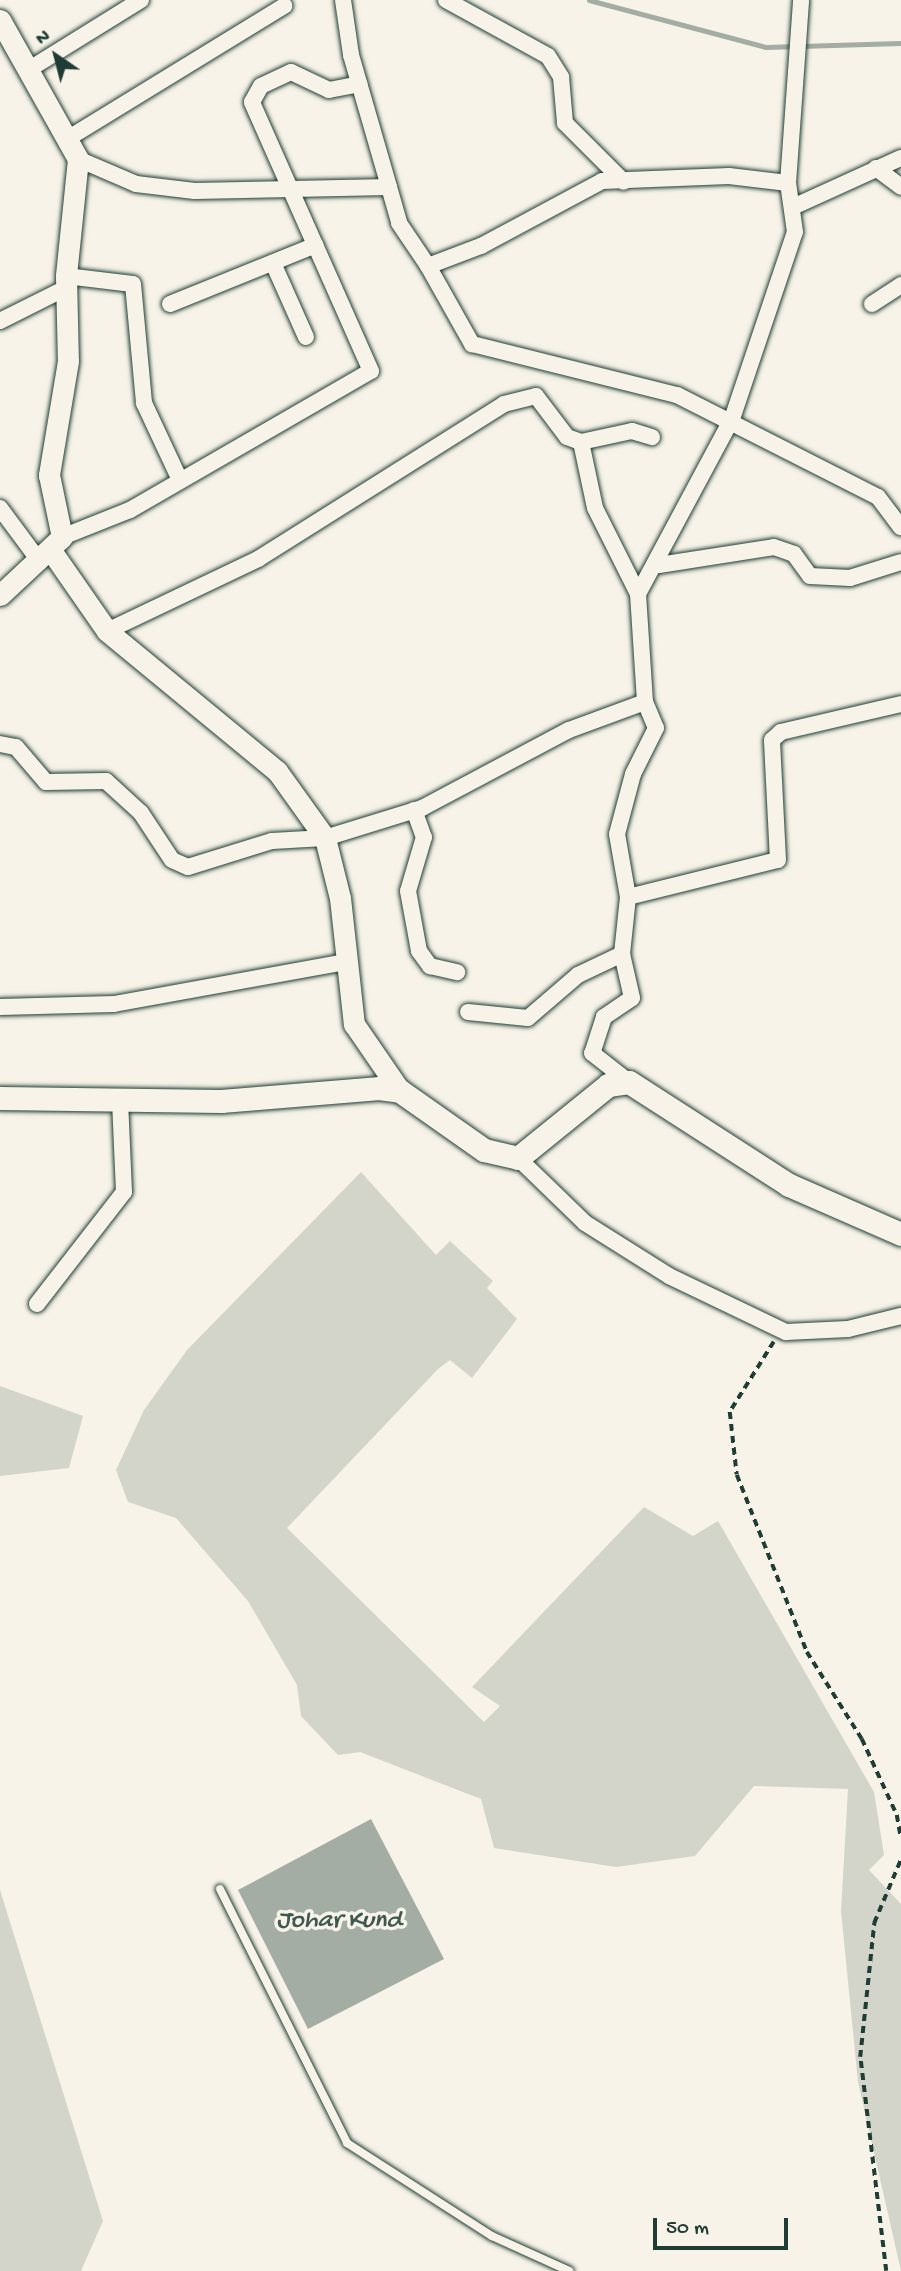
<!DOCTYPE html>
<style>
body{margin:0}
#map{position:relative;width:901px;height:2271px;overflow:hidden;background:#f7f3e8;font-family:"Gochi Hand",sans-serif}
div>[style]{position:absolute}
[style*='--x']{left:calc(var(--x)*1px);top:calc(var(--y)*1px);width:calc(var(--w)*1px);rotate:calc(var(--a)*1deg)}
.green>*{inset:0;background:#d3d5ca}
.water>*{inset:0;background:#a4ada3}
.stream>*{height:5px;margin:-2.5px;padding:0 2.5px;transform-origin:2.5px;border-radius:2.5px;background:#a4ada3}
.path>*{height:3.5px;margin-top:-1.75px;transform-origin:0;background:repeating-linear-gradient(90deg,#1f3d34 0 7px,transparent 0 12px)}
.roads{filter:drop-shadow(0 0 2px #1f3d34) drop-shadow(0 0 2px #1f3d34)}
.service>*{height:8px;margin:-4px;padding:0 4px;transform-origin:4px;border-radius:4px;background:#f7f3e8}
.minor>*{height:16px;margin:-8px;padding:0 8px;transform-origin:8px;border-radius:8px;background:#f7f3e8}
.tertiary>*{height:21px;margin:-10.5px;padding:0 10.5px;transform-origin:10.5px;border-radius:10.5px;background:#f7f3e8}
.secondary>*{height:23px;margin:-11.5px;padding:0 11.5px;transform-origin:11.5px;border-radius:11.5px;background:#f7f3e8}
span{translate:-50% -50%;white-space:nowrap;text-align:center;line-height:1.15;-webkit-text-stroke:7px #f7f3e8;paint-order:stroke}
.water-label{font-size:26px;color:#405950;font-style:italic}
.north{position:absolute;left:21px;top:21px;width:70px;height:70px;-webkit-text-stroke:5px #f7f3e8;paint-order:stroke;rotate:325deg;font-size:19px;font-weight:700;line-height:28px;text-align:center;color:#1f3d34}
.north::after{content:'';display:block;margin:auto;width:24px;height:32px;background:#1f3d34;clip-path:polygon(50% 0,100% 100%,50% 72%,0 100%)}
.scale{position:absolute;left:653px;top:2218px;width:135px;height:32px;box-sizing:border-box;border:4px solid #1f3d34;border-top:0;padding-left:9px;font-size:21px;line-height:24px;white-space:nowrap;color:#1f3d34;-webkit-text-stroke:5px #f7f3e8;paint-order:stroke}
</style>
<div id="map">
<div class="green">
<i style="clip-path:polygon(361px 1172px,436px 1255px,450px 1241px,493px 1281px,487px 1288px,517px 1319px,472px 1378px,450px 1360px,438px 1369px,287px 1528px,484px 1722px,500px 1706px,472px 1687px,644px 1507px,693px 1536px,718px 1521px,874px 1792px,884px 1855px,869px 1870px,901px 1904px,901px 2271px,858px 2082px,841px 1911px,848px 1789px,754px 1786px,695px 1856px,616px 1867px,494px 1848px,481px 1799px,360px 1752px,338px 1755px,301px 1716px,297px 1685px,248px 1601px,176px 1518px,128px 1502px,116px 1470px,144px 1410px,187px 1350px)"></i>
<i style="clip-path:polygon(0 1386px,83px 1416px,69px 1468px,0 1476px)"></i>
<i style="clip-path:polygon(0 1890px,103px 2221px,81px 2271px,0 2271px)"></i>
</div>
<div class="water">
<i style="clip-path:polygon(371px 1819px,444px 1959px,308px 2029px,238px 1890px)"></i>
</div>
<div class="stream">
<i style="--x:589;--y:0;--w:183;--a:14.9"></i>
<i style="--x:766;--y:47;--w:135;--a:-1.7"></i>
</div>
<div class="path">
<i style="--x:774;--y:1342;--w:83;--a:122.2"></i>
<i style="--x:730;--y:1412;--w:63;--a:83.7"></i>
<i style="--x:737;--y:1475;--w:190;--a:68.4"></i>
<i style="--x:807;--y:1652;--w:103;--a:57.7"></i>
<i style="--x:862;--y:1739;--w:84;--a:65.3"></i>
<i style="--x:897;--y:1815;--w:23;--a:80"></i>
<i style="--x:886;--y:2271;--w:216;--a:-96.9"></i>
<i style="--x:860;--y:2057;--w:135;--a:-84"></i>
<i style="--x:874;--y:1923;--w:69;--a:-67.1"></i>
</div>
<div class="roads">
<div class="service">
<i style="--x:220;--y:1889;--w:284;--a:63.4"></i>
<i style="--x:347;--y:2143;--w:172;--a:32.7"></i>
<i style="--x:492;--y:2236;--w:85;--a:24.4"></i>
</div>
<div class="minor">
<i style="--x:343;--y:0;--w:56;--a:81.7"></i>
<i style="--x:351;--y:55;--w:137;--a:73.9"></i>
<i style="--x:446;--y:0;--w:116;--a:28.8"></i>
<i style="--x:548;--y:56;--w:25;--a:58"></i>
<i style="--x:561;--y:77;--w:46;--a:85"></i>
<i style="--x:565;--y:123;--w:83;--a:45"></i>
<i style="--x:28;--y:70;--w:133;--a:-31.8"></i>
<i style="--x:67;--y:139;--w:255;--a:-31.5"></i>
<i style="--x:78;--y:159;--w:63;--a:23.3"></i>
<i style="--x:136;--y:184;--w:59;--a:6.8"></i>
<i style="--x:195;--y:191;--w:194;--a:-1.2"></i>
<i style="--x:389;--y:187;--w:37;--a:74"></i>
<i style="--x:399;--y:223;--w:52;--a:56"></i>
<i style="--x:428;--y:266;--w:57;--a:-20.7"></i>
<i style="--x:481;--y:246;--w:137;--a:-28.2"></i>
<i style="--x:602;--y:181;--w:127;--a:-2.3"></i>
<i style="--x:729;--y:176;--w:59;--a:6.8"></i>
<i style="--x:876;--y:168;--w:31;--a:37"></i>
<i style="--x:795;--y:206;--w:116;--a:-24.4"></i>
<i style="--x:273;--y:263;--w:81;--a:66"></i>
<i style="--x:428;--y:266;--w:90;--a:60.6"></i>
<i style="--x:472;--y:344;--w:211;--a:14"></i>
<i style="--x:677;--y:395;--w:225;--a:26.9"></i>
<i style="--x:878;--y:497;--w:38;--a:53"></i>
<i style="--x:66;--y:276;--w:67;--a:6.8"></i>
<i style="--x:133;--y:284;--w:120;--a:84.7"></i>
<i style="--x:144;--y:403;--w:83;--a:65"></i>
<i style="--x:170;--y:304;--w:157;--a:-22"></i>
<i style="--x:872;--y:304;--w:35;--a:-33"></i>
<i style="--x:0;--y:321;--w:74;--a:-26.6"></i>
<i style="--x:581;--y:442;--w:67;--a:78"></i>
<i style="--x:595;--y:508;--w:96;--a:63.4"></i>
<i style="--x:0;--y:508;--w:67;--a:53.5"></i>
<i style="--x:62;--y:537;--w:73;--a:-21.7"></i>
<i style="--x:130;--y:510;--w:278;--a:-30"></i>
<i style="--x:371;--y:371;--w:294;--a:-113.9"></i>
<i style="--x:252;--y:102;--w:18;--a:-61"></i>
<i style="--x:261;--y:86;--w:33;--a:-25"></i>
<i style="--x:291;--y:72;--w:42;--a:25.3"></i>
<i style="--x:329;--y:90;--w:31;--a:-11"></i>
<i style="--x:659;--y:565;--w:116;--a:-8.9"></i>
<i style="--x:774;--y:547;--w:21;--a:19"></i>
<i style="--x:794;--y:554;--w:27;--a:54"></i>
<i style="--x:810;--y:576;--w:40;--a:2.9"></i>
<i style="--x:850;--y:578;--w:53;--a:-17.4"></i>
<i style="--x:107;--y:631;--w:167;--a:-25.5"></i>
<i style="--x:258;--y:559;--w:291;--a:-32.2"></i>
<i style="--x:504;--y:404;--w:33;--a:-14"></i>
<i style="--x:536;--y:396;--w:51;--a:52.9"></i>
<i style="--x:567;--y:437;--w:15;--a:20"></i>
<i style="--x:581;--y:442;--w:52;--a:-12.2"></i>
<i style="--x:632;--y:431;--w:21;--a:17"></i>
<i style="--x:645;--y:702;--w:28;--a:67"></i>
<i style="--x:656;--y:728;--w:51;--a:116.6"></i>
<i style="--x:633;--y:774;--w:62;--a:104.9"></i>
<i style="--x:617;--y:834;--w:64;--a:80.1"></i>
<i style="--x:628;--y:897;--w:154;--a:-13.9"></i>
<i style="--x:778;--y:860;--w:120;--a:-92.9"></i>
<i style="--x:772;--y:740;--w:12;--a:-42"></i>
<i style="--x:781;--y:732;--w:123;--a:-13.1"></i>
<i style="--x:0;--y:744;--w:16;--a:11"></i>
<i style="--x:16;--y:747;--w:46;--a:49.4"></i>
<i style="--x:46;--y:782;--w:60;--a:-1"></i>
<i style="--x:106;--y:781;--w:47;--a:42.4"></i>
<i style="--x:141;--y:813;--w:56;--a:56.6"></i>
<i style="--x:172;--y:860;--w:17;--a:24"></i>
<i style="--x:188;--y:867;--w:88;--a:-17.2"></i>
<i style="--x:272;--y:841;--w:53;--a:-3.2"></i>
<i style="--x:325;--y:838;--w:102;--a:-17.2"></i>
<i style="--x:422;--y:808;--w:166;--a:-28"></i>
<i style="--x:569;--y:730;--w:81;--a:-20.2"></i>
<i style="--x:645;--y:702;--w:108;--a:-93.7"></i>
<i style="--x:638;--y:594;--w:199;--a:-61.8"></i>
<i style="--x:732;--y:419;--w:197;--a:-71.4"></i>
<i style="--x:795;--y:232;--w:49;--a:-98.1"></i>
<i style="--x:788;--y:183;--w:183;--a:-85.9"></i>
<i style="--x:414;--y:810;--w:29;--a:70"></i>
<i style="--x:424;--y:837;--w:56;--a:106.5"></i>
<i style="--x:408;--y:891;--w:61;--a:79.6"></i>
<i style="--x:419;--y:951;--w:19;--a:54"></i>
<i style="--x:430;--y:966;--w:28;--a:13"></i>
<i style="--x:628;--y:897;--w:57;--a:96"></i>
<i style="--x:622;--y:954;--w:45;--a:77.2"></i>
<i style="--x:632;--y:998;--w:34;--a:146"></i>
<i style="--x:604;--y:1017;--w:38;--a:108"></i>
<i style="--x:592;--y:1053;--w:47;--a:38.1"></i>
<i style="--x:0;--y:1007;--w:114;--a:-1.5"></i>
<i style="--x:114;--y:1004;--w:236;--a:-10.3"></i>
<i style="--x:468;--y:1012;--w:60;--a:5.7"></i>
<i style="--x:528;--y:1018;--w:66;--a:-40.7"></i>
<i style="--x:578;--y:975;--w:49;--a:-25.5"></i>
<i style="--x:518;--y:1158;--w:93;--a:44.1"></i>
<i style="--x:585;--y:1223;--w:99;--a:32.2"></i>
<i style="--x:669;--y:1276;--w:130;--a:25.6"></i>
<i style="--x:786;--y:1332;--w:62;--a:-2.8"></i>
<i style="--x:848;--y:1329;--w:55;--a:-13.8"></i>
<i style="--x:37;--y:1304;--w:142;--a:-52.2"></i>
<i style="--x:124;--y:1192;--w:93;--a:-92.5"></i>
</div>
<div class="tertiary">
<i style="--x:0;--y:20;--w:159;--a:60.7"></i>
<i style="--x:78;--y:159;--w:118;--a:95.9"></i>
<i style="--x:66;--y:276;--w:85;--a:88.7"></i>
<i style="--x:68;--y:361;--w:116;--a:99.5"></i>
<i style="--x:49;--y:475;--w:63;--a:78.2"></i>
<i style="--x:62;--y:537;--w:85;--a:136.9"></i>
<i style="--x:52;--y:552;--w:96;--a:55.2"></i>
<i style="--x:107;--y:631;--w:220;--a:39.5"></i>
<i style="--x:277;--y:771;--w:82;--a:54.4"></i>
<i style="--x:325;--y:838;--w:62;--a:76"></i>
<i style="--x:340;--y:898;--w:127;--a:83.7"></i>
<i style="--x:354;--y:1024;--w:81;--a:55.5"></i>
</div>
<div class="secondary">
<i style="--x:0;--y:1098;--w:221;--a:0.8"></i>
<i style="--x:221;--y:1101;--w:159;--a:-4.7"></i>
<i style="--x:379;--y:1088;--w:21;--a:8"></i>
<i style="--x:400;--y:1091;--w:103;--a:35.1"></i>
<i style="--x:484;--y:1150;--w:35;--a:13"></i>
<i style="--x:518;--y:1158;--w:116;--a:-39"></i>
<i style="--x:608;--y:1085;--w:21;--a:-8"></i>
<i style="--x:629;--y:1082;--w:190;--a:32.8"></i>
<i style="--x:789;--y:1185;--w:122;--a:23.6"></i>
</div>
</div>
<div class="water-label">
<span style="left:339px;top:1922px">Johar Kund</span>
</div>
<div class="north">N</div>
<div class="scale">50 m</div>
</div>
